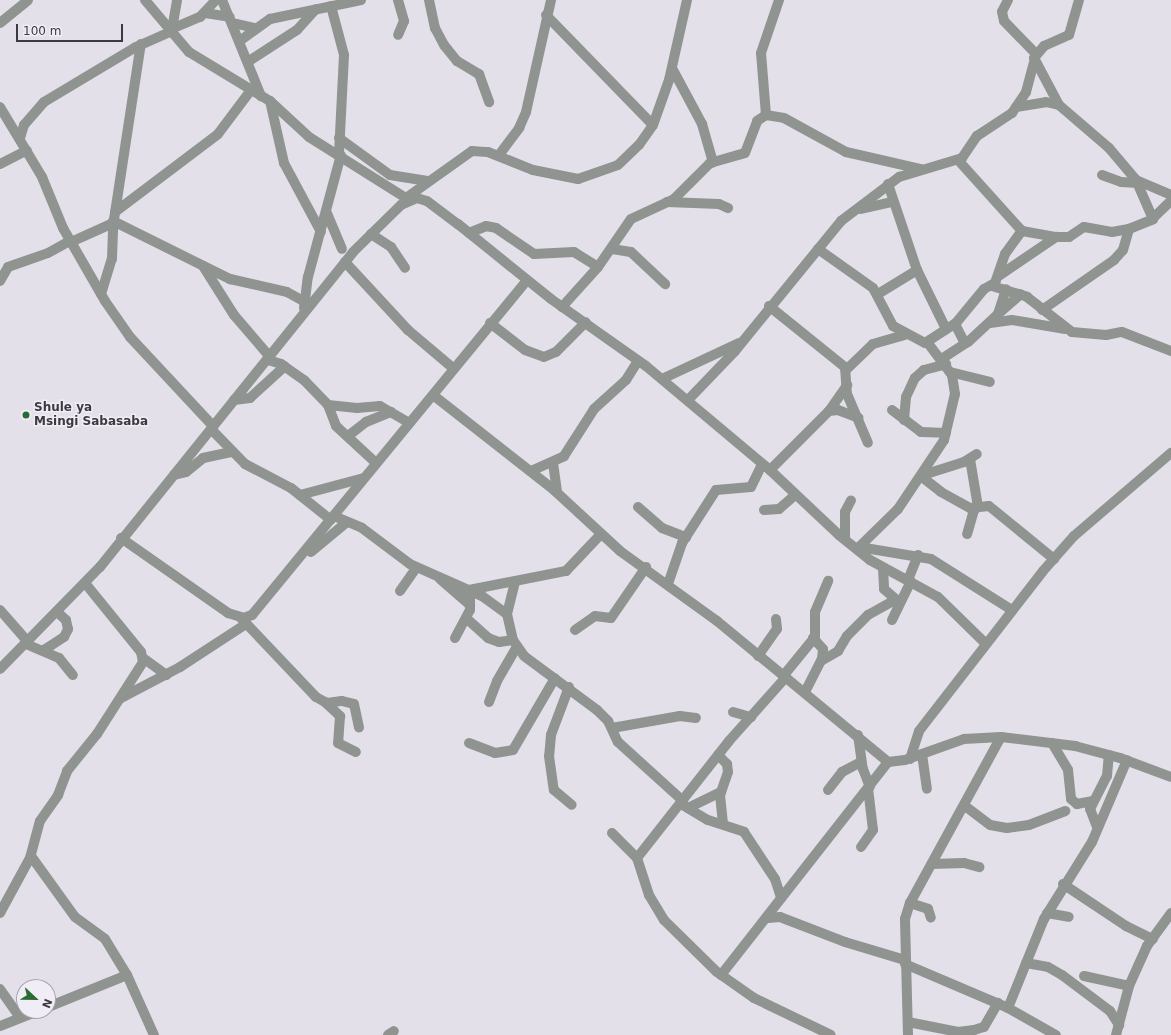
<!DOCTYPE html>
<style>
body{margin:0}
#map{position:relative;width:1171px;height:1035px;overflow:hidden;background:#e4e0ea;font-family:"DejaVu Sans",sans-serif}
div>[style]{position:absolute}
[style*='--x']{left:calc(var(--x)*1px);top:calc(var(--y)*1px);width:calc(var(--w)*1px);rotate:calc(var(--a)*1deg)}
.minor>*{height:10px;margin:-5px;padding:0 5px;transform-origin:5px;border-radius:5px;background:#909490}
.dots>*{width:11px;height:11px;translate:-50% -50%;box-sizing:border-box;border:2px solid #f1edf7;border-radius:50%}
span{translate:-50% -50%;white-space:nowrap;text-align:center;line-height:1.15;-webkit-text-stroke:3px #f1edf7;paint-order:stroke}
.poi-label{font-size:12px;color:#3c3a3e;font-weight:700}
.left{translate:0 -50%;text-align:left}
.north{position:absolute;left:16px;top:979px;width:40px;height:40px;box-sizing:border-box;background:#f1edf7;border:1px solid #a9a5ad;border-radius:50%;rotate:112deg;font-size:11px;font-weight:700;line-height:16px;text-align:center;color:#3c3a3e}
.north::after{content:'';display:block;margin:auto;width:14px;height:18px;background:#2a6b34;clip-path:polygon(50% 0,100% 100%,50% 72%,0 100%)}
.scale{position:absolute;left:16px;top:24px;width:107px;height:18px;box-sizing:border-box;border:2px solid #3c3a3e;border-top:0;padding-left:5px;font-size:12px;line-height:14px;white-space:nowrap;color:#3c3a3e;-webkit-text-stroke:3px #f1edf7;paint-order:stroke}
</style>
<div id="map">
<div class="minor">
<i style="--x:145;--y:0;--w:68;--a:49.8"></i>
<i style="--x:189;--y:52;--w:95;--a:31.2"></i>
<i style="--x:270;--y:101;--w:53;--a:42.7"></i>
<i style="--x:309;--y:137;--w:118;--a:32.2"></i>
<i style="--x:222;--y:0;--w:104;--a:67.9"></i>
<i style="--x:398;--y:0;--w:22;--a:74"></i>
<i style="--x:404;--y:21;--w:15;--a:113"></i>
<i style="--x:429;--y:0;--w:29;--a:78"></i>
<i style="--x:435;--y:28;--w:19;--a:62"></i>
<i style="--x:444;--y:45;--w:21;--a:51"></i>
<i style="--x:457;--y:61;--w:26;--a:31"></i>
<i style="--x:479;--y:74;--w:30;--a:70"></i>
<i style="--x:1008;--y:0;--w:13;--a:117"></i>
<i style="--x:1002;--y:12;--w:9;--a:77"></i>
<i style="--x:1004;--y:21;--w:45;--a:45.9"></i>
<i style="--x:331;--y:6;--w:51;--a:75.1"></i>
<i style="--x:344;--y:55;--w:99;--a:92.9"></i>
<i style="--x:205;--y:13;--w:25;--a:9"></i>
<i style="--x:546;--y:15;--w:153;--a:45.8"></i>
<i style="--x:0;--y:23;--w:36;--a:-39"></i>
<i style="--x:233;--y:23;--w:23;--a:13"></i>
<i style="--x:172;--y:29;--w:29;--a:-80"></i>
<i style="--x:169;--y:30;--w:34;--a:-23"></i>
<i style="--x:200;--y:17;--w:23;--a:-47"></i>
<i style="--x:241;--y:40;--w:36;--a:-36"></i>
<i style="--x:270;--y:19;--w:93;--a:-11.8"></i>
<i style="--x:249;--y:61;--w:57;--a:-32.9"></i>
<i style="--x:297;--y:30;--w:28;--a:-48"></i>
<i style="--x:672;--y:68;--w:64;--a:61.8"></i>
<i style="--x:702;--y:124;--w:40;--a:74"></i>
<i style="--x:270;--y:101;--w:64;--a:77.3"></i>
<i style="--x:284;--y:163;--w:78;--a:61.8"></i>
<i style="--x:1059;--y:105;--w:53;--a:-118"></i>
<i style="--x:1034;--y:58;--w:16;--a:-50"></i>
<i style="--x:1044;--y:46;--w:27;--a:-24"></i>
<i style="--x:1069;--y:35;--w:36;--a:-74"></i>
<i style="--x:0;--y:107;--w:82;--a:59"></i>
<i style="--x:42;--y:177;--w:55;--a:67.6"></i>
<i style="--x:63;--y:228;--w:84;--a:60.1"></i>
<i style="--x:105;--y:301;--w:44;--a:55.2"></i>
<i style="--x:130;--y:337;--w:122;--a:47"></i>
<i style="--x:1016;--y:107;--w:30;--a:-9"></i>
<i style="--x:1046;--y:102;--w:13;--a:13"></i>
<i style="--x:1059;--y:105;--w:66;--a:40.7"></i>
<i style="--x:1109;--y:148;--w:42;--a:49.8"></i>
<i style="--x:1136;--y:180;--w:38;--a:23"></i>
<i style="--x:766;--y:115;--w:62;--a:-94.6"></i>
<i style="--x:761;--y:53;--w:56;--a:-71.2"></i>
<i style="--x:20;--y:138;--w:14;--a:-73"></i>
<i style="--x:24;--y:125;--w:30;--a:-49"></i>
<i style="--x:44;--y:102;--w:107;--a:-30.9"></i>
<i style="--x:136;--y:47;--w:37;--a:-24"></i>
<i style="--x:339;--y:138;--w:63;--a:36"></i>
<i style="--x:390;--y:175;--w:38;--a:9"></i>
<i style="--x:499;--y:155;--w:34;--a:-53"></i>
<i style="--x:519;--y:128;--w:17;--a:-66"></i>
<i style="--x:526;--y:112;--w:115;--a:-77.4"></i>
<i style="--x:958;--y:160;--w:96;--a:48"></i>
<i style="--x:1022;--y:231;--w:35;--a:10"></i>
<i style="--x:0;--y:164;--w:30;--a:-27"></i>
<i style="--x:1102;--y:175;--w:20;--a:20"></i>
<i style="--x:1121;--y:182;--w:17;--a:3"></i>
<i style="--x:1136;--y:180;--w:43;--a:66.4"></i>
<i style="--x:888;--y:184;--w:91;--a:71.4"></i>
<i style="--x:917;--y:270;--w:66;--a:63.8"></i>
<i style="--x:406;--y:198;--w:81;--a:-35.5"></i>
<i style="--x:472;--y:151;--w:16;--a:4"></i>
<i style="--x:488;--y:152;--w:48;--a:21.8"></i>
<i style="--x:533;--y:170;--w:46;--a:11.3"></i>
<i style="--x:578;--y:179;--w:42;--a:-19.3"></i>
<i style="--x:618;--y:165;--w:29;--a:-44"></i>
<i style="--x:639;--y:145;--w:24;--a:-55"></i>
<i style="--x:653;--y:125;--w:48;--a:-70.4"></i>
<i style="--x:669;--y:80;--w:82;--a:-77.3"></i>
<i style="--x:667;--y:202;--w:52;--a:2.2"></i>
<i style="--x:719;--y:204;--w:10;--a:24"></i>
<i style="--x:861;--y:209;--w:32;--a:-13"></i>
<i style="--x:326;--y:211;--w:41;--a:67.2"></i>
<i style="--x:115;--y:212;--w:129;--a:-37.1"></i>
<i style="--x:218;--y:134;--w:55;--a:-53.1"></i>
<i style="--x:113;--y:221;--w:131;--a:26.4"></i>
<i style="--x:230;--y:279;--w:58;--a:12.8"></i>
<i style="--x:287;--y:292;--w:21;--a:29"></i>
<i style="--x:469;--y:233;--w:18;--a:-22"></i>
<i style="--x:486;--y:226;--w:10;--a:11"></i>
<i style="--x:496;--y:228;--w:46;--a:34.4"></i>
<i style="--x:534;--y:254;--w:40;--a:-2.9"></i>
<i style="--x:574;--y:252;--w:28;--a:32"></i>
<i style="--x:371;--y:234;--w:24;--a:33"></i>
<i style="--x:391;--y:247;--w:25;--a:56"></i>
<i style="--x:71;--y:242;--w:46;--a:-24.3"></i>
<i style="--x:612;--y:249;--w:19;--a:9"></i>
<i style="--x:631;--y:252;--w:47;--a:43.3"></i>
<i style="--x:818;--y:249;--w:67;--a:35.3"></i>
<i style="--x:873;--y:288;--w:43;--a:62.2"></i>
<i style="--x:893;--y:326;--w:36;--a:28"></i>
<i style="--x:925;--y:343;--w:37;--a:-33"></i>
<i style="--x:956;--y:323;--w:44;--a:-50.5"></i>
<i style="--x:984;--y:289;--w:13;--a:-29"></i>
<i style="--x:995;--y:283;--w:31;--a:-71"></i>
<i style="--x:1005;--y:254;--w:29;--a:-54"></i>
<i style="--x:345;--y:262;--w:93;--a:47.2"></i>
<i style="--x:408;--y:330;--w:59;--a:40.2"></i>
<i style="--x:203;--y:266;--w:58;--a:57.7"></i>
<i style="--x:234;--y:315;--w:55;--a:49.4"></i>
<i style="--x:1000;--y:275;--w:68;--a:-34.2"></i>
<i style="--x:1056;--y:237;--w:13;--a:0"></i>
<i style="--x:1069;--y:237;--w:18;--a:-34"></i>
<i style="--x:1084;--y:227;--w:28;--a:10"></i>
<i style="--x:1112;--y:232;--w:17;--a:-10"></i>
<i style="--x:1129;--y:229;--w:24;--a:-22"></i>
<i style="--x:1151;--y:220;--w:28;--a:-44"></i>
<i style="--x:0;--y:281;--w:16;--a:-60"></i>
<i style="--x:8;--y:267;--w:42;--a:-19.3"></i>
<i style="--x:48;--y:253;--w:25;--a:-29"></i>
<i style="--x:992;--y:286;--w:37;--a:17"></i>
<i style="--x:1027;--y:297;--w:57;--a:37.9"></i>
<i style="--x:1072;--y:332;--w:34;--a:5"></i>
<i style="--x:1106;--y:335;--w:16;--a:-11"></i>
<i style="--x:1122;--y:332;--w:53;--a:21.2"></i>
<i style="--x:101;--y:294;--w:37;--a:-73"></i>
<i style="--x:112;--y:259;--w:33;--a:-88"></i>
<i style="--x:113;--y:226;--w:184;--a:-81.3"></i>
<i style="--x:878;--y:294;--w:46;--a:-31.6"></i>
<i style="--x:769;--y:306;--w:97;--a:38.8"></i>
<i style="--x:845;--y:367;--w:27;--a:86"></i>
<i style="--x:847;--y:394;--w:53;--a:66.8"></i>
<i style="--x:562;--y:307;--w:54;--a:-48"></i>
<i style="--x:598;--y:267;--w:58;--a:-55.5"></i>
<i style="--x:631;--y:219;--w:47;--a:-24.9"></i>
<i style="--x:674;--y:199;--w:51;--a:-45"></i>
<i style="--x:710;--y:163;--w:36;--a:-16"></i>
<i style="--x:745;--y:153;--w:34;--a:-69"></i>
<i style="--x:757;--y:121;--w:11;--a:-34"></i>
<i style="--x:766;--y:115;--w:18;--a:9"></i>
<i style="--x:784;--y:118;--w:71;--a:28.7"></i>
<i style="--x:846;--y:152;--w:77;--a:12.8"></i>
<i style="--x:304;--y:308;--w:31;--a:-83"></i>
<i style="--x:308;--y:277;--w:126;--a:-74.9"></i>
<i style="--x:1042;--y:310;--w:88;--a:-34.8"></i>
<i style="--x:1114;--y:260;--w:13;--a:-48"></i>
<i style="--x:1123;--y:250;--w:22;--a:-74"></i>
<i style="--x:998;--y:314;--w:30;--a:-41"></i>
<i style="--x:490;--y:323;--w:44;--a:37.6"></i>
<i style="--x:525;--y:350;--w:20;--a:20"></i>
<i style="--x:544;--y:357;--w:13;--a:-23"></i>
<i style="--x:556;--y:352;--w:42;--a:-45"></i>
<i style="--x:990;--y:323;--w:22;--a:-8"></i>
<i style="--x:1012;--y:320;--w:54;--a:9.6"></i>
<i style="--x:955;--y:324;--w:22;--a:63"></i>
<i style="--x:943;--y:358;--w:30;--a:-33"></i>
<i style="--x:968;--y:342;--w:41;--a:-43"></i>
<i style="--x:998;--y:314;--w:26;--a:-72"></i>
<i style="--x:268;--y:360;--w:14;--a:17"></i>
<i style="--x:281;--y:364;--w:28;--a:35"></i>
<i style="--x:304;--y:380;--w:35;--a:46"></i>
<i style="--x:328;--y:405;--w:22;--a:69"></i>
<i style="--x:336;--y:426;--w:54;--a:42.8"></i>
<i style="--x:847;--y:369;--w:36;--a:-44"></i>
<i style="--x:873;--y:344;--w:33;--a:-16"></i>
<i style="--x:950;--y:372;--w:41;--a:14"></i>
<i style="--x:662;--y:379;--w:85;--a:-25.1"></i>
<i style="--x:433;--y:395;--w:154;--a:38.1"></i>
<i style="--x:554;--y:490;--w:90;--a:42.7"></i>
<i style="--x:620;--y:551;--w:120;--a:35.8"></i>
<i style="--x:717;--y:621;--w:222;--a:39.5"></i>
<i style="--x:888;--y:762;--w:17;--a:-7"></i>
<i style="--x:905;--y:760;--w:63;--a:-19.6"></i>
<i style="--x:964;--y:739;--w:37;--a:-3"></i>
<i style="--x:1001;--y:737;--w:75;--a:6.9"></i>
<i style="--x:1075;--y:746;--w:47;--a:14.9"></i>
<i style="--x:1120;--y:758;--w:54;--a:20.4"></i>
<i style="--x:234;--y:400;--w:16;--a:-7"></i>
<i style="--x:250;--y:398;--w:47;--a:-42.4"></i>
<i style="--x:688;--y:400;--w:68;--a:-46.2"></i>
<i style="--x:735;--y:351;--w:168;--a:-50.8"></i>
<i style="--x:841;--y:221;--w:73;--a:-37.2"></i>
<i style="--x:899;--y:177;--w:66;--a:-16.8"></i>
<i style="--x:962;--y:158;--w:27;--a:-56"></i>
<i style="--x:977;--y:136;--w:42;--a:-33.3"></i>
<i style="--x:1012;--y:113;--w:25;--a:-56"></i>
<i style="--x:1026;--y:92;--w:30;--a:-75"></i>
<i style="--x:328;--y:405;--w:29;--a:6"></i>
<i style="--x:357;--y:408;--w:23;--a:-5"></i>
<i style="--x:380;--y:406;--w:34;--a:30"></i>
<i style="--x:892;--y:410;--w:36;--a:37"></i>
<i style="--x:921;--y:432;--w:25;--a:2"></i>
<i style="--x:829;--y:411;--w:9;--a:-6"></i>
<i style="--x:838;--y:410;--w:22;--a:21"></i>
<i style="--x:904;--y:420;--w:23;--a:-85"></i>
<i style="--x:906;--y:397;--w:21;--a:-65"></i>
<i style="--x:915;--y:378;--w:12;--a:-42"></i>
<i style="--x:924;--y:370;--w:23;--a:-15"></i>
<i style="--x:211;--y:429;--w:49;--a:45.8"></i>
<i style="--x:245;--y:464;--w:52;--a:27.6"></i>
<i style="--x:291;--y:488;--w:51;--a:38.7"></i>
<i style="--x:348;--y:436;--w:23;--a:-38"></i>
<i style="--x:366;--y:422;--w:27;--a:-22"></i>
<i style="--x:970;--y:459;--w:49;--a:80.5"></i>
<i style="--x:553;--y:463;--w:30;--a:82"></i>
<i style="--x:770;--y:470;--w:83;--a:-45"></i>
<i style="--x:829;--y:411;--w:32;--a:-55"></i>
<i style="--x:531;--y:471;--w:36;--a:-24"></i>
<i style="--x:564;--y:456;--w:56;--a:-57.4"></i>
<i style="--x:594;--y:409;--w:43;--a:-42.2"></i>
<i style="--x:626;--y:380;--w:22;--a:-58"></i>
<i style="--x:174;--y:475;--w:12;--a:-14"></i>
<i style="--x:186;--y:472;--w:22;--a:-39"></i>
<i style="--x:203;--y:458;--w:30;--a:-12"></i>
<i style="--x:923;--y:475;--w:43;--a:-17.6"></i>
<i style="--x:964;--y:462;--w:15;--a:-32"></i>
<i style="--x:922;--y:477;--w:24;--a:38"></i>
<i style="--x:941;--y:492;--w:38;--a:29"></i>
<i style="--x:974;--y:510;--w:25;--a:106"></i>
<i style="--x:300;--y:495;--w:66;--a:-14.9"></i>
<i style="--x:638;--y:507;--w:32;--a:41"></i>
<i style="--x:662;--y:528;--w:26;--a:21"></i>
<i style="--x:970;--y:508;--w:19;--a:-6"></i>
<i style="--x:989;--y:506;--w:84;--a:39.2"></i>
<i style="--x:764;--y:510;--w:15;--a:-4"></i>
<i style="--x:779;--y:509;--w:21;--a:-41"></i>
<i style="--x:334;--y:516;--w:30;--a:23"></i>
<i style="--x:362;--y:528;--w:60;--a:36.9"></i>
<i style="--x:410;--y:564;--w:79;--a:24"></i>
<i style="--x:482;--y:596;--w:31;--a:36"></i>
<i style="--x:507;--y:614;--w:27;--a:77"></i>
<i style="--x:513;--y:640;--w:19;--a:55"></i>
<i style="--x:524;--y:656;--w:91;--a:36.5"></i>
<i style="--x:597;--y:710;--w:16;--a:45"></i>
<i style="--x:608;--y:721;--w:23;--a:65"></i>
<i style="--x:618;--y:742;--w:88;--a:42.2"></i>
<i style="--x:121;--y:538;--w:131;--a:35"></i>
<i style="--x:228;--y:613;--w:17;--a:17"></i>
<i style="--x:244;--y:618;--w:9;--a:-21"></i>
<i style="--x:252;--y:615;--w:432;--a:-50.6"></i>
<i style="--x:845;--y:539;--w:27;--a:-90"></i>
<i style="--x:845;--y:512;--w:13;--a:-63"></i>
<i style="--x:859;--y:547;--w:73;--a:9.5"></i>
<i style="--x:931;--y:559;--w:96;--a:32.2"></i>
<i style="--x:857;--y:549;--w:57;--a:-44.3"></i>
<i style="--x:898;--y:509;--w:83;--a:-56.3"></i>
<i style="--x:944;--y:440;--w:47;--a:-76.6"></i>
<i style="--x:955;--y:394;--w:19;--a:-99"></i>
<i style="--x:952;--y:375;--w:41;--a:-127.1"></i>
<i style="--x:311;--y:552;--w:47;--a:-39.8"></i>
<i style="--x:883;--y:568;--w:21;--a:87"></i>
<i style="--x:884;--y:589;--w:20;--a:41"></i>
<i style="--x:440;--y:579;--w:40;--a:41"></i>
<i style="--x:908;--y:580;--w:27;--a:-68"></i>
<i style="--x:668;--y:584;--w:43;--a:-71.1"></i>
<i style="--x:682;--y:543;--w:63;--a:-57.3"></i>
<i style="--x:716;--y:490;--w:35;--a:-5"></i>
<i style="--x:751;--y:487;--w:25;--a:-64"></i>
<i style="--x:469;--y:590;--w:99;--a:-11.1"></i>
<i style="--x:566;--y:571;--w:51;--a:-46.6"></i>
<i style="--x:400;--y:591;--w:29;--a:-55"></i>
<i style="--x:0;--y:610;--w:43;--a:48.8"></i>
<i style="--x:507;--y:614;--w:34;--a:-76"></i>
<i style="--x:240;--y:617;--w:110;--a:46.5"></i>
<i style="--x:316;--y:697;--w:13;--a:29"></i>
<i style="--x:327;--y:703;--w:15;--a:-8"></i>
<i style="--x:342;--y:701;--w:12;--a:14"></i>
<i style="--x:354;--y:704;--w:24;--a:78"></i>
<i style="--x:466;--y:618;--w:30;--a:42"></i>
<i style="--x:488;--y:638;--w:12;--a:20"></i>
<i style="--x:499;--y:642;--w:14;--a:-8"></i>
<i style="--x:892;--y:620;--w:43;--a:-64"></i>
<i style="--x:575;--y:630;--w:24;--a:-35"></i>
<i style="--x:595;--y:616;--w:16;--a:7"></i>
<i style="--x:611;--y:618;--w:62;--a:-55.5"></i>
<i style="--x:455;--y:638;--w:32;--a:-62"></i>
<i style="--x:470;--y:610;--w:19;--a:-90"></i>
<i style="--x:26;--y:644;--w:36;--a:23"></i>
<i style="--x:59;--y:658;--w:22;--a:51"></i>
<i style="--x:44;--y:650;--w:24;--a:-33"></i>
<i style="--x:64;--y:637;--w:9;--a:-63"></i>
<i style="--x:68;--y:629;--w:9;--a:-103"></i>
<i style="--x:66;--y:620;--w:12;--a:-138"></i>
<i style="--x:758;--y:656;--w:33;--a:-55"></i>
<i style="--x:777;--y:629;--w:10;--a:-96"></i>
<i style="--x:143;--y:658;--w:29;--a:36"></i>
<i style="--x:821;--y:661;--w:20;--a:-30"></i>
<i style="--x:838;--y:651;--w:17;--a:-59"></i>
<i style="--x:847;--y:636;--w:30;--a:-45"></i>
<i style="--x:868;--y:615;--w:31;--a:-29"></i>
<i style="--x:0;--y:669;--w:143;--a:-45.6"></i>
<i style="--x:100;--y:567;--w:404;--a:-51.2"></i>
<i style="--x:353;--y:252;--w:67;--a:-44.4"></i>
<i style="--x:401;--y:205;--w:17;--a:-24"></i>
<i style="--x:417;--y:198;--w:10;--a:17"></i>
<i style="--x:427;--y:201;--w:39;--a:37"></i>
<i style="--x:458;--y:224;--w:119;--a:38.9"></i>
<i style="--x:551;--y:299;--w:116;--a:35.2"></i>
<i style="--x:646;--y:366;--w:162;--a:40"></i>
<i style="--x:770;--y:470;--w:95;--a:43.3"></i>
<i style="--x:839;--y:535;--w:40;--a:39"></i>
<i style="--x:870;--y:560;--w:77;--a:28.6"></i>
<i style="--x:938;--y:597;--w:66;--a:44.4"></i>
<i style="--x:784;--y:675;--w:49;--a:-50.8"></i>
<i style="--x:815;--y:637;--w:25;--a:-90"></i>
<i style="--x:815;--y:612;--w:34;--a:-67"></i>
<i style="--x:569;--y:687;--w:51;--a:110.6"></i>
<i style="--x:551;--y:735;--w:21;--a:95"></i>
<i style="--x:549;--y:756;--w:34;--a:82"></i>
<i style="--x:554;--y:790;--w:23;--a:40"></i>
<i style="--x:805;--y:692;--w:37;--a:-63"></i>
<i style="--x:822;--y:659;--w:10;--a:-84"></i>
<i style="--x:823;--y:649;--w:15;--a:-132"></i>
<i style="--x:121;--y:698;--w:67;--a:-27.7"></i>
<i style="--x:180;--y:667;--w:79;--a:-33.1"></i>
<i style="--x:325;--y:702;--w:21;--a:43"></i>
<i style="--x:340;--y:716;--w:27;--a:94"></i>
<i style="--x:338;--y:743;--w:20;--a:27"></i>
<i style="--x:489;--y:702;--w:22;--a:-69"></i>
<i style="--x:497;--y:681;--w:39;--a:-60"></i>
<i style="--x:733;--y:712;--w:19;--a:16"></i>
<i style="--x:612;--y:728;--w:69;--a:-10"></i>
<i style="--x:680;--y:716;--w:16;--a:7"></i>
<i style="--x:858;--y:735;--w:34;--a:82"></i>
<i style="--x:863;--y:769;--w:19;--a:69"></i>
<i style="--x:469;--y:743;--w:28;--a:21"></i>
<i style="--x:495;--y:753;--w:18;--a:-9"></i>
<i style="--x:513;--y:750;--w:83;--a:-59.7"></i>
<i style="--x:1052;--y:743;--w:31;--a:59"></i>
<i style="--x:1068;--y:770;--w:29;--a:84"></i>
<i style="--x:1071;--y:799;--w:8;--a:40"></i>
<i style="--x:1077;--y:804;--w:15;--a:-11"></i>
<i style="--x:922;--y:754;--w:35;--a:82"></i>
<i style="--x:718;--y:755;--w:13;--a:45"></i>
<i style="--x:727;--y:764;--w:8;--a:83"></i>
<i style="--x:728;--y:772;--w:24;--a:109"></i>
<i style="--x:720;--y:795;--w:29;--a:84"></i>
<i style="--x:910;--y:759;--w:29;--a:-72"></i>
<i style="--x:919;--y:731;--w:202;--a:-52.2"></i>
<i style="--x:1043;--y:571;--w:47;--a:-48.5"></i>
<i style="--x:1074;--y:536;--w:128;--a:-40.6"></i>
<i style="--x:828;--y:790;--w:23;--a:-52"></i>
<i style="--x:842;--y:772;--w:21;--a:-28"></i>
<i style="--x:681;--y:804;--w:31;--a:31"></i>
<i style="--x:708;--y:820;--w:38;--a:18"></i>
<i style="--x:744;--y:832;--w:56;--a:56.6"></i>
<i style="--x:775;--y:879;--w:20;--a:72"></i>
<i style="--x:965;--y:806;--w:31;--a:37"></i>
<i style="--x:990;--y:825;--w:17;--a:10"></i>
<i style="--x:1007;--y:828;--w:22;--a:-8"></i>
<i style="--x:1029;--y:825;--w:39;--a:-21"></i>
<i style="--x:688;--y:808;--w:37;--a:-26"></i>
<i style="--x:1097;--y:827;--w:19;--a:-111"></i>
<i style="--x:1090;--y:809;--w:37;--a:-63"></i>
<i style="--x:1107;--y:776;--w:21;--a:-85"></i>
<i style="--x:612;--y:833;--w:35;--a:45"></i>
<i style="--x:637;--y:858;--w:39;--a:72"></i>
<i style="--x:649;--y:895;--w:29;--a:59"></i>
<i style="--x:664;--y:920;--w:74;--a:44.5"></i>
<i style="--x:717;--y:972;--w:45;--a:35.1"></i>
<i style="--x:754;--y:998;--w:85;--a:25.7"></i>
<i style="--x:861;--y:847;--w:21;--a:-55"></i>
<i style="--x:873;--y:830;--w:42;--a:-96.8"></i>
<i style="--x:31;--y:856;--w:75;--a:54.2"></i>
<i style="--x:75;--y:917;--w:37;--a:36"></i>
<i style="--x:105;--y:939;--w:42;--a:58.6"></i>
<i style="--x:127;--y:975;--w:66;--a:65.8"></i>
<i style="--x:637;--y:858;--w:149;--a:-51.8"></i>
<i style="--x:729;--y:741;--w:86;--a:-48.3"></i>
<i style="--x:932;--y:864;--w:32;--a:-2"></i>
<i style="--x:964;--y:863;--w:16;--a:15"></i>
<i style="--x:1063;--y:884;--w:76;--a:33.7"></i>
<i style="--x:1126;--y:926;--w:30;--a:26"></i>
<i style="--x:910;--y:903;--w:19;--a:18"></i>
<i style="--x:928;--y:909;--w:9;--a:72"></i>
<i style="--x:0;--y:913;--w:63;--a:-61.4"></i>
<i style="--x:30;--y:858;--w:38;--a:-75"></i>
<i style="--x:40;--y:821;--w:32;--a:-55"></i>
<i style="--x:58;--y:795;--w:26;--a:-69"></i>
<i style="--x:67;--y:771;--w:48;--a:-51"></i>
<i style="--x:97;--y:734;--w:85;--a:-57.4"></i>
<i style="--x:143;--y:662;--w:10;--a:-101"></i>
<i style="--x:141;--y:652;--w:89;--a:-129.1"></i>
<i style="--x:1047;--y:913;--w:22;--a:10"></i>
<i style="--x:768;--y:918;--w:12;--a:-5"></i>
<i style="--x:780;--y:917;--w:70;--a:21"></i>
<i style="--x:845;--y:942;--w:63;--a:16.7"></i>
<i style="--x:1026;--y:963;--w:22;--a:10"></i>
<i style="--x:1048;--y:967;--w:16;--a:30"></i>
<i style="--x:1062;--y:975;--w:60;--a:36.9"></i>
<i style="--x:1110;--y:1011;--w:17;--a:57"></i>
<i style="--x:905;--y:964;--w:112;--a:23.1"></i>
<i style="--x:1008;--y:1008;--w:55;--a:29.4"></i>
<i style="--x:721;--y:975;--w:271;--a:-51.9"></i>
<i style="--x:1084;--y:976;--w:46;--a:12.5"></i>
<i style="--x:0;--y:989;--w:35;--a:55"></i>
<i style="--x:48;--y:1007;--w:85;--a:-22.1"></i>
<i style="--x:1008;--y:1008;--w:96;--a:-68"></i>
<i style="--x:1044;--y:919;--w:91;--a:-58.1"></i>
<i style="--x:1092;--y:842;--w:89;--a:-66.9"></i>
<i style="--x:908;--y:1022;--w:51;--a:11.3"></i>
<i style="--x:958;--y:1032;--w:16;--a:-7"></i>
<i style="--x:974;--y:1030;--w:10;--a:-17"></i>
<i style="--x:984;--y:1027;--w:28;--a:-60"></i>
<i style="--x:0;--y:1026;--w:41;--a:-21.5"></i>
<i style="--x:388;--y:1035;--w:7;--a:-34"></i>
<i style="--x:908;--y:1035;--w:116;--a:-91.5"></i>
<i style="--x:905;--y:919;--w:17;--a:-73"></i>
<i style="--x:910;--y:903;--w:189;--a:-61.3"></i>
<i style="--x:1116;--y:1035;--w:51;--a:-75.1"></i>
<i style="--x:1129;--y:986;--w:44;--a:-65.8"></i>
<i style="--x:1147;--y:946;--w:41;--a:-54"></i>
</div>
<div class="dots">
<i style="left:26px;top:415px;background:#2a6b34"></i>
</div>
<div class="poi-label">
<span class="left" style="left:34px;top:415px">Shule ya<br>Msingi Sabasaba</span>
</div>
<div class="north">N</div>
<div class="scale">100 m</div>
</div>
